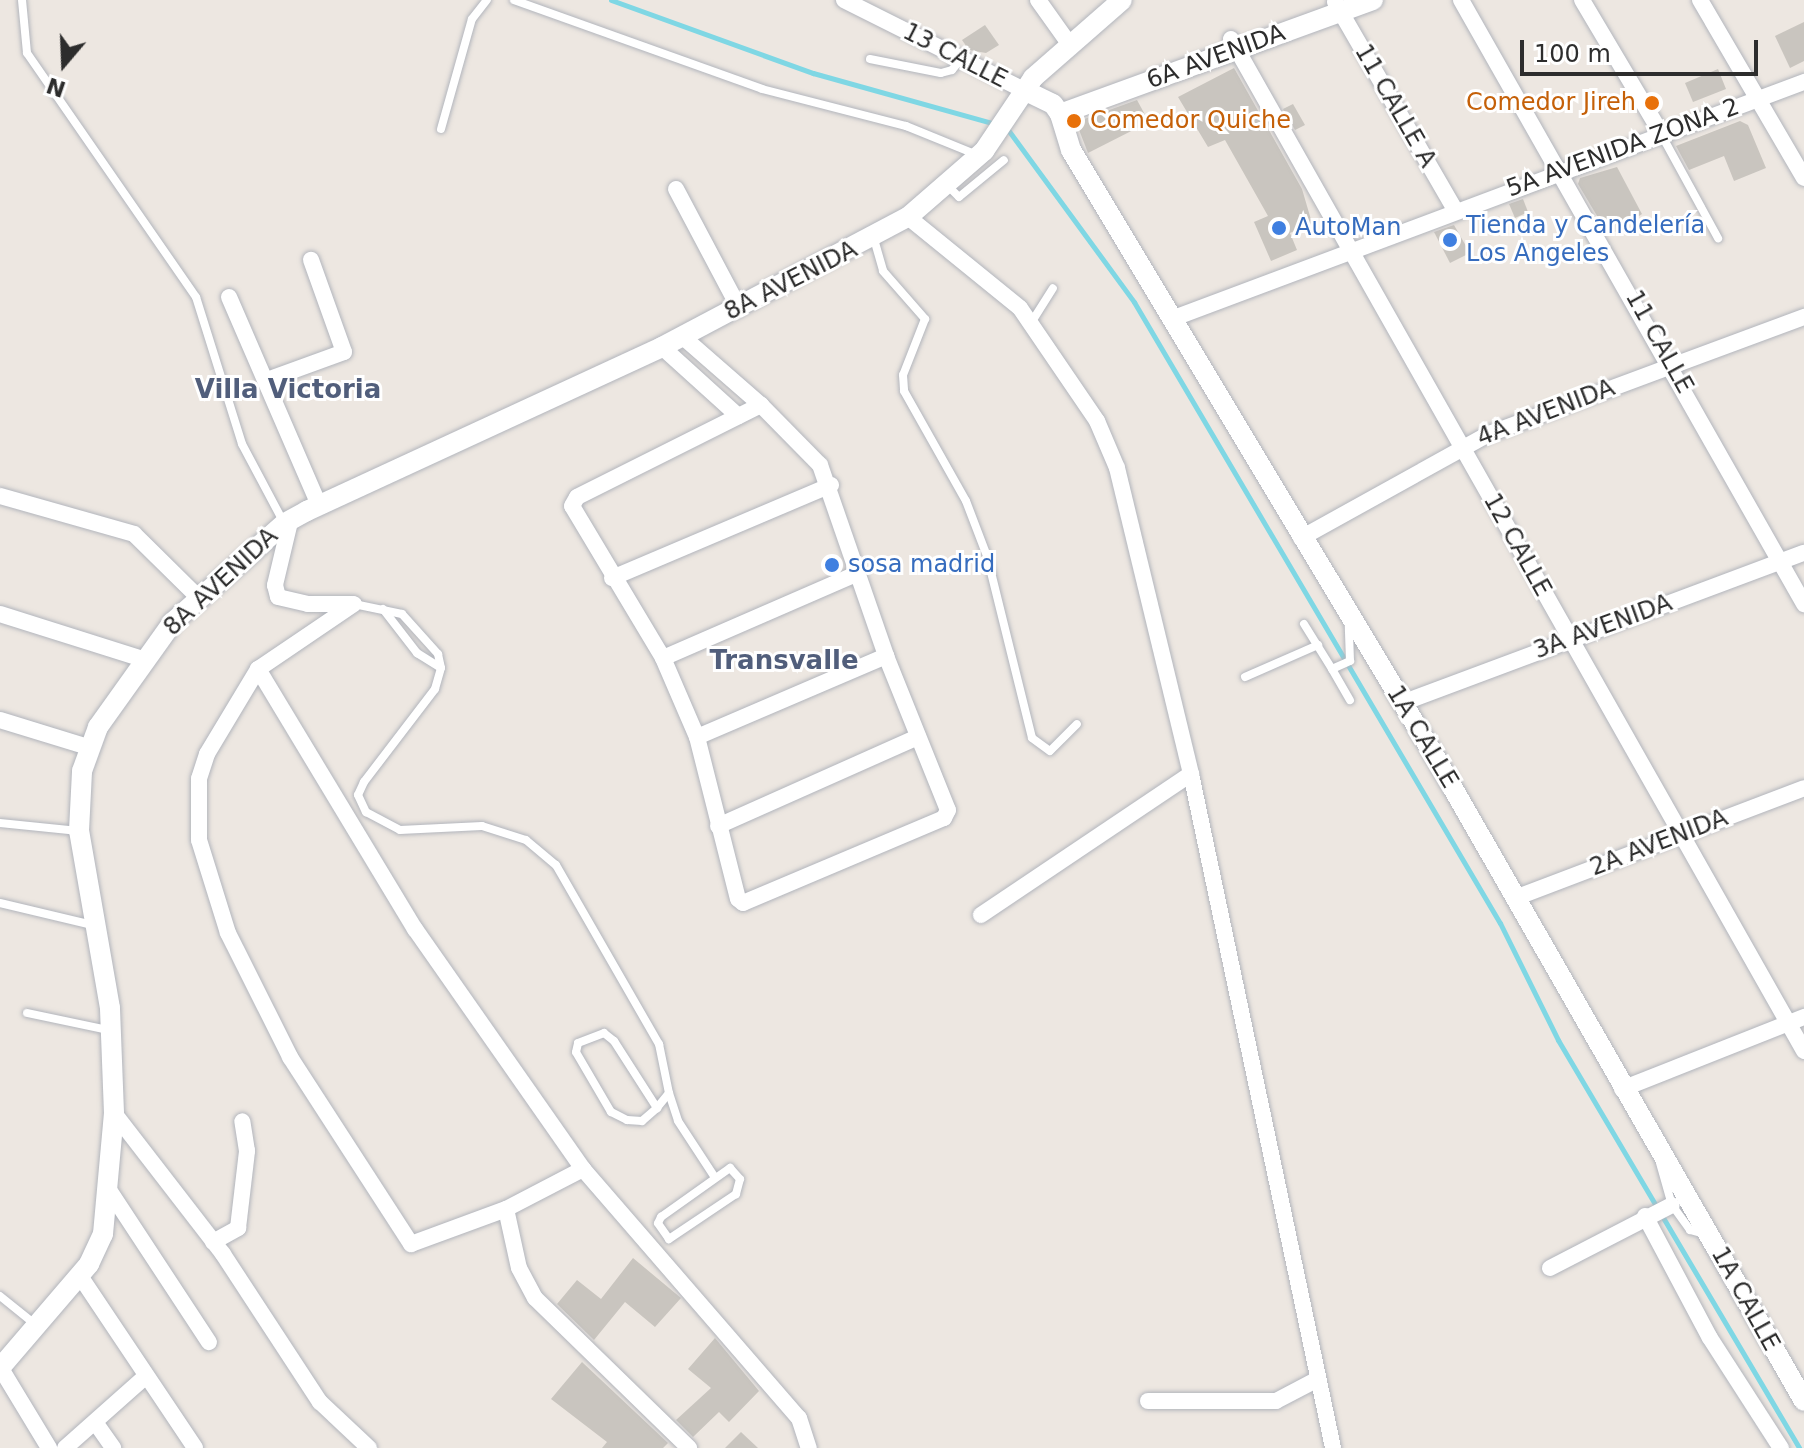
<!DOCTYPE html>
<meta charset="utf-8">
<style>
body{margin:0}
#map{position:relative;width:1804px;height:1448px;overflow:hidden;background:#ede7e1;font-family:"DejaVu Sans",sans-serif}
div>[style]{position:absolute}
[style*='--x']{left:calc(var(--x)*1px);top:calc(var(--y)*1px);width:calc(var(--w)*1px);rotate:calc(var(--a)*1deg)}
.stream>*{height:5px;margin:-2.5px;padding:0 2.5px;transform-origin:2.5px;border-radius:2.5px;background:#7fd7e4}
.building>*{inset:0;background:#c9c5bf}
.roads{filter:drop-shadow(0 0 2px #b2b5bc) drop-shadow(0 0 2px #b2b5bc)}
.service>*{height:8px;margin:-4px;padding:0 4px;transform-origin:4px;border-radius:4px;background:#fff}
.minor>*{height:16px;margin:-8px;padding:0 8px;transform-origin:8px;border-radius:8px;background:#fff}
.tertiary>*{height:20px;margin:-10px;padding:0 10px;transform-origin:10px;border-radius:10px;background:#fff}
.dots>*{width:22px;height:22px;translate:-50% -50%;box-sizing:border-box;border:4px solid #fff;border-radius:50%}
span{translate:-50% -50%;white-space:nowrap;text-align:center;line-height:1.15;-webkit-text-stroke:6px #fff;paint-order:stroke}
.street-label{font-size:24px;color:#2d2d2d}
.food-label{font-size:24px;color:#c56008}
.right{translate:-100% -50%;text-align:right}
.left{translate:0 -50%;text-align:left}
.shop-label{font-size:24px;color:#366cbe}
.neighbourhood-label{font-size:26px;color:#515e7b;font-weight:700}
.north{position:absolute;left:24px;top:24px;width:80px;height:80px;-webkit-text-stroke:6px #fff;paint-order:stroke;rotate:199deg;font-size:22px;font-weight:700;line-height:32px;text-align:center;color:#2d2d2d}
.north::after{content:'';display:block;margin:auto;width:28px;height:36px;background:#2d2d2d;clip-path:polygon(50% 0,100% 100%,50% 72%,0 100%)}
.scale{position:absolute;left:1520px;top:40px;width:238px;height:36px;box-sizing:border-box;border:4px solid #2d2d2d;border-top:0;padding-left:10px;font-size:24px;line-height:28px;white-space:nowrap;color:#2d2d2d;-webkit-text-stroke:6px #fff;paint-order:stroke}
</style>
<div id="map">
<div class="stream">
<i style="--x:611;--y:0;--w:215;--a:19.9"></i>
<i style="--x:813;--y:73;--w:190;--a:15.6"></i>
<i style="--x:1006;--y:127;--w:217;--a:53.8"></i>
<i style="--x:1134;--y:302;--w:721;--a:59.49"></i>
<i style="--x:1500;--y:923;--w:131;--a:63.6"></i>
<i style="--x:1558;--y:1040;--w:474;--a:59.4"></i>
</div>
<div class="building">
<i style="clip-path:polygon(1804px 22px,1804px 61px,1790px 68px,1775px 36px)"></i>
<i style="clip-path:polygon(985px 25px,999px 45px,986px 53px,969px 50px,962px 40px)"></i>
<i style="clip-path:polygon(1234px 68px,1302px 189px,1312px 223px,1290px 233px,1297px 250px,1271px 261px,1254px 222px,1268px 216px,1225px 140px,1208px 147px,1178px 97px)"></i>
<i style="clip-path:polygon(1718px 69px,1726px 89px,1693px 102px,1685px 83px)"></i>
<i style="clip-path:polygon(1137px 100px,1149px 122px,1088px 153px,1076px 122px)"></i>
<i style="clip-path:polygon(1293px 104px,1305px 125px,1295px 130px,1283px 109px)"></i>
<i style="clip-path:polygon(1740px 121px,1748px 125px,1766px 168px,1734px 181px,1724px 156px,1689px 170px,1676px 146px)"></i>
<i style="clip-path:polygon(1617px 167px,1642px 214px,1609px 236px,1578px 184px,1580px 178px)"></i>
<i style="clip-path:polygon(1523px 199px,1528px 212px,1515px 218px,1509px 204px)"></i>
<i style="clip-path:polygon(1454px 225px,1470px 253px,1450px 263px,1434px 232px)"></i>
<i style="clip-path:polygon(633px 1258px,681px 1298px,655px 1327px,625px 1302px,594px 1340px,557px 1304px,577px 1280px,601px 1299px)"></i>
<i style="clip-path:polygon(715px 1338px,759px 1391px,729px 1422px,719px 1412px,693px 1437px,676px 1420px,711px 1388px,688px 1369px)"></i>
<i style="clip-path:polygon(582px 1362px,668px 1443px,663px 1448px,602px 1448px,607px 1442px,551px 1399px)"></i>
<i style="clip-path:polygon(741px 1432px,758px 1448px,725px 1448px)"></i>
</div>
<div class="roads">
<div class="service">
<i style="--x:22;--y:0;--w:53;--a:84.6"></i>
<i style="--x:27;--y:53;--w:297;--a:55.3"></i>
<i style="--x:196;--y:297;--w:154;--a:72.6"></i>
<i style="--x:242;--y:444;--w:89;--a:62"></i>
<i style="--x:514;--y:0;--w:263;--a:19.7"></i>
<i style="--x:762;--y:89;--w:149;--a:14.4"></i>
<i style="--x:906;--y:126;--w:74;--a:22.1"></i>
<i style="--x:870;--y:59;--w:72;--a:11.2"></i>
<i style="--x:941;--y:73;--w:11;--a:-15"></i>
<i style="--x:952;--y:70;--w:14;--a:-51"></i>
<i style="--x:441;--y:129;--w:114;--a:-74.3"></i>
<i style="--x:472;--y:19;--w:24;--a:-52"></i>
<i style="--x:1661;--y:134;--w:119;--a:61.3"></i>
<i style="--x:947;--y:185;--w:17;--a:45"></i>
<i style="--x:959;--y:197;--w:58;--a:-39.4"></i>
<i style="--x:874;--y:239;--w:33;--a:74"></i>
<i style="--x:883;--y:271;--w:64;--a:48.8"></i>
<i style="--x:925;--y:319;--w:60;--a:111.4"></i>
<i style="--x:903;--y:375;--w:16;--a:86"></i>
<i style="--x:904;--y:391;--w:126;--a:60.6"></i>
<i style="--x:966;--y:501;--w:59;--a:69.1"></i>
<i style="--x:987;--y:556;--w:187;--a:76.1"></i>
<i style="--x:1032;--y:738;--w:22;--a:36"></i>
<i style="--x:1050;--y:751;--w:38;--a:-45"></i>
<i style="--x:1031;--y:323;--w:41;--a:-57.8"></i>
<i style="--x:354;--y:604;--w:49;--a:11.8"></i>
<i style="--x:402;--y:614;--w:54;--a:48"></i>
<i style="--x:438;--y:654;--w:14;--a:78"></i>
<i style="--x:441;--y:668;--w:22;--a:106"></i>
<i style="--x:435;--y:689;--w:117;--a:127.4"></i>
<i style="--x:364;--y:782;--w:14;--a:115"></i>
<i style="--x:358;--y:795;--w:19;--a:65"></i>
<i style="--x:366;--y:812;--w:38;--a:28"></i>
<i style="--x:400;--y:830;--w:82;--a:-2.8"></i>
<i style="--x:482;--y:826;--w:46;--a:17.7"></i>
<i style="--x:526;--y:840;--w:39;--a:40"></i>
<i style="--x:556;--y:865;--w:207;--a:60.1"></i>
<i style="--x:659;--y:1044;--w:50;--a:78.5"></i>
<i style="--x:669;--y:1093;--w:19;--a:129"></i>
<i style="--x:657;--y:1108;--w:20;--a:139"></i>
<i style="--x:642;--y:1121;--w:15;--a:-176"></i>
<i style="--x:627;--y:1120;--w:18;--a:-153"></i>
<i style="--x:611;--y:1112;--w:69;--a:-120.3"></i>
<i style="--x:576;--y:1052;--w:9;--a:-77"></i>
<i style="--x:578;--y:1043;--w:28;--a:-21"></i>
<i style="--x:604;--y:1033;--w:13;--a:39"></i>
<i style="--x:614;--y:1041;--w:80;--a:57.3"></i>
<i style="--x:383;--y:609;--w:56;--a:52.3"></i>
<i style="--x:417;--y:653;--w:28;--a:32"></i>
<i style="--x:1304;--y:624;--w:53;--a:58.1"></i>
<i style="--x:1332;--y:669;--w:20;--a:-24"></i>
<i style="--x:1350;--y:661;--w:35;--a:-92"></i>
<i style="--x:1332;--y:669;--w:36;--a:60"></i>
<i style="--x:1245;--y:677;--w:80;--a:-23.7"></i>
<i style="--x:0;--y:823;--w:79;--a:5.8"></i>
<i style="--x:0;--y:903;--w:95;--a:13.4"></i>
<i style="--x:27;--y:1013;--w:83;--a:11.9"></i>
<i style="--x:669;--y:1093;--w:29;--a:72"></i>
<i style="--x:678;--y:1121;--w:66;--a:56.8"></i>
<i style="--x:1660;--y:1163;--w:44;--a:74.1"></i>
<i style="--x:1672;--y:1205;--w:31;--a:54"></i>
<i style="--x:1690;--y:1230;--w:16;--a:15"></i>
<i style="--x:730;--y:1168;--w:15;--a:48"></i>
<i style="--x:740;--y:1179;--w:16;--a:105"></i>
<i style="--x:736;--y:1194;--w:81;--a:146.1"></i>
<i style="--x:669;--y:1239;--w:19;--a:-125"></i>
<i style="--x:658;--y:1223;--w:7;--a:-63"></i>
<i style="--x:661;--y:1217;--w:85;--a:-35.4"></i>
<i style="--x:0;--y:1296;--w:46;--a:38.9"></i>
</div>
<div class="minor">
<i style="--x:844;--y:0;--w:201;--a:26.6"></i>
<i style="--x:1038;--y:0;--w:52;--a:54.5"></i>
<i style="--x:1461;--y:0;--w:695;--a:60.41"></i>
<i style="--x:1582;--y:0;--w:155;--a:59.3"></i>
<i style="--x:1700;--y:0;--w:206;--a:59.7"></i>
<i style="--x:1335;--y:2;--w:240;--a:60"></i>
<i style="--x:1231;--y:39;--w:1163;--a:60.48"></i>
<i style="--x:676;--y:189;--w:135;--a:62.1"></i>
<i style="--x:908;--y:217;--w:144;--a:39.1"></i>
<i style="--x:1020;--y:308;--w:137;--a:55.7"></i>
<i style="--x:1097;--y:421;--w:51;--a:66.9"></i>
<i style="--x:1117;--y:468;--w:315;--a:76.4"></i>
<i style="--x:1191;--y:774;--w:689;--a:78.1"></i>
<i style="--x:229;--y:297;--w:227;--a:66.6"></i>
<i style="--x:1174;--y:318;--w:673;--a:-20.54"></i>
<i style="--x:683;--y:337;--w:103;--a:41.1"></i>
<i style="--x:761;--y:405;--w:84;--a:45.5"></i>
<i style="--x:820;--y:465;--w:202;--a:70.9"></i>
<i style="--x:886;--y:656;--w:166;--a:68.1"></i>
<i style="--x:948;--y:810;--w:9;--a:117"></i>
<i style="--x:944;--y:818;--w:218;--a:157.1"></i>
<i style="--x:743;--y:903;--w:6;--a:-141"></i>
<i style="--x:738;--y:899;--w:167;--a:-104.2"></i>
<i style="--x:697;--y:737;--w:86;--a:-113.3"></i>
<i style="--x:663;--y:658;--w:177;--a:-120.9"></i>
<i style="--x:572;--y:506;--w:10;--a:-61"></i>
<i style="--x:577;--y:497;--w:206;--a:-26.6"></i>
<i style="--x:662;--y:347;--w:103;--a:42.2"></i>
<i style="--x:267;--y:380;--w:82;--a:-20"></i>
<i style="--x:344;--y:352;--w:98;--a:-109.7"></i>
<i style="--x:0;--y:496;--w:139;--a:15.8"></i>
<i style="--x:134;--y:534;--w:91;--a:44.6"></i>
<i style="--x:290;--y:522;--w:65;--a:103.4"></i>
<i style="--x:275;--y:585;--w:12;--a:76"></i>
<i style="--x:278;--y:597;--w:31;--a:13"></i>
<i style="--x:308;--y:604;--w:44;--a:0"></i>
<i style="--x:1301;--y:538;--w:215;--a:-29"></i>
<i style="--x:1489;--y:434;--w:336;--a:-20.4"></i>
<i style="--x:612;--y:578;--w:238;--a:-23"></i>
<i style="--x:354;--y:604;--w:116;--a:145.9"></i>
<i style="--x:258;--y:669;--w:99;--a:121"></i>
<i style="--x:207;--y:754;--w:26;--a:108"></i>
<i style="--x:199;--y:779;--w:61;--a:90"></i>
<i style="--x:199;--y:840;--w:97;--a:72.7"></i>
<i style="--x:228;--y:933;--w:139;--a:63.4"></i>
<i style="--x:290;--y:1057;--w:223;--a:57.1"></i>
<i style="--x:411;--y:1244;--w:101;--a:-20.2"></i>
<i style="--x:506;--y:1209;--w:87;--a:-27.5"></i>
<i style="--x:0;--y:614;--w:150;--a:17.5"></i>
<i style="--x:663;--y:658;--w:210;--a:-23.5"></i>
<i style="--x:258;--y:669;--w:304;--a:58.9"></i>
<i style="--x:415;--y:929;--w:293;--a:55"></i>
<i style="--x:583;--y:1169;--w:330;--a:49.1"></i>
<i style="--x:799;--y:1418;--w:32;--a:72"></i>
<i style="--x:1402;--y:703;--w:429;--a:-20.5"></i>
<i style="--x:0;--y:720;--w:95;--a:17.1"></i>
<i style="--x:697;--y:737;--w:206;--a:-23.2"></i>
<i style="--x:718;--y:826;--w:219;--a:-24"></i>
<i style="--x:1515;--y:898;--w:309;--a:-20.8"></i>
<i style="--x:981;--y:915;--w:253;--a:-33.9"></i>
<i style="--x:1622;--y:1089;--w:196;--a:-21.6"></i>
<i style="--x:114;--y:1113;--w:178;--a:52.3"></i>
<i style="--x:223;--y:1254;--w:177;--a:56.8"></i>
<i style="--x:320;--y:1402;--w:67;--a:43.2"></i>
<i style="--x:109;--y:1190;--w:182;--a:56.7"></i>
<i style="--x:506;--y:1209;--w:60;--a:77.6"></i>
<i style="--x:519;--y:1268;--w:34;--a:62"></i>
<i style="--x:535;--y:1298;--w:215;--a:44.2"></i>
<i style="--x:1645;--y:1216;--w:138;--a:62"></i>
<i style="--x:1710;--y:1338;--w:131;--a:57.2"></i>
<i style="--x:213;--y:1242;--w:29;--a:-29"></i>
<i style="--x:238;--y:1228;--w:78;--a:-83.3"></i>
<i style="--x:247;--y:1151;--w:30;--a:-99"></i>
<i style="--x:1550;--y:1268;--w:137;--a:-27.3"></i>
<i style="--x:80;--y:1276;--w:207;--a:56.2"></i>
<i style="--x:0;--y:1367;--w:95;--a:58.8"></i>
<i style="--x:1148;--y:1401;--w:128;--a:0"></i>
<i style="--x:1276;--y:1401;--w:45;--a:-27.7"></i>
<i style="--x:95;--y:1422;--w:32;--a:55"></i>
<i style="--x:65;--y:1448;--w:108;--a:-41.6"></i>
</div>
<div class="tertiary">
<i style="--x:1024;--y:90;--w:32;--a:26"></i>
<i style="--x:1053;--y:104;--w:12;--a:55"></i>
<i style="--x:1060;--y:114;--w:38;--a:73"></i>
<i style="--x:1071;--y:150;--w:700;--a:59.04"></i>
<i style="--x:1431;--y:750;--w:750;--a:60.19"></i>
<i style="--x:1060;--y:114;--w:333;--a:-20"></i>
<i style="--x:0;--y:1368;--w:137;--a:-49.4"></i>
<i style="--x:89;--y:1264;--w:33;--a:-65"></i>
<i style="--x:103;--y:1234;--w:121;--a:-84.8"></i>
<i style="--x:114;--y:1113;--w:105;--a:-92.2"></i>
<i style="--x:110;--y:1008;--w:180;--a:-99.9"></i>
<i style="--x:79;--y:831;--w:60;--a:-87.1"></i>
<i style="--x:82;--y:771;--w:47;--a:-70"></i>
<i style="--x:98;--y:727;--w:129;--a:-54.5"></i>
<i style="--x:173;--y:622;--w:149;--a:-41.5"></i>
<i style="--x:285;--y:523;--w:25;--a:-29"></i>
<i style="--x:307;--y:511;--w:391;--a:-24.8"></i>
<i style="--x:662;--y:347;--w:278;--a:-27.9"></i>
<i style="--x:908;--y:217;--w:101;--a:-41"></i>
<i style="--x:984;--y:151;--w:88;--a:-56.1"></i>
<i style="--x:1033;--y:78;--w:118;--a:-41.2"></i>
</div>
</div>
<div class="dots">
<i style="left:1652px;top:103px;background:#e8710a"></i>
<i style="left:1074px;top:121px;background:#e8710a"></i>
<i style="left:1279px;top:228px;background:#3f7fe0"></i>
<i style="left:1450px;top:240px;background:#3f7fe0"></i>
<i style="left:832px;top:565px;background:#3f7fe0"></i>
</div>
<div class="street-label">
<span style="left:955px;top:56px;rotate:27deg">13 CALLE</span>
<span style="left:1216px;top:57px;rotate:-20deg">6A AVENIDA</span>
<span style="left:1395px;top:106px;rotate:60deg">11 CALLE A</span>
<span style="left:1623px;top:148px;rotate:-20deg">5A AVENIDA ZONA 2</span>
<span style="left:791px;top:281px;rotate:-27deg">8A AVENIDA</span>
<span style="left:1659px;top:342px;rotate:61deg">11 CALLE</span>
<span style="left:1546px;top:413px;rotate:-21deg">4A AVENIDA</span>
<span style="left:1517px;top:545px;rotate:61deg">12 CALLE</span>
<span style="left:221px;top:582px;rotate:-43deg">8A AVENIDA</span>
<span style="left:1603px;top:627px;rotate:-20deg">3A AVENIDA</span>
<span style="left:1422px;top:737px;rotate:59deg">1A CALLE</span>
<span style="left:1659px;top:843px;rotate:-21deg">2A AVENIDA</span>
<span style="left:1745px;top:1299px;rotate:61deg">1A CALLE</span>
</div>
<div class="food-label">
<span class="right" style="left:1636px;top:103px">Comedor Jireh</span>
<span class="left" style="left:1090px;top:121px">Comedor Quiche</span>
</div>
<div class="shop-label">
<span class="left" style="left:1466px;top:240px">Tienda y Candelería<br>Los Angeles</span>
<span class="left" style="left:1295px;top:228px">AutoMan</span>
<span class="left" style="left:848px;top:565px">sosa madrid</span>
</div>
<div class="neighbourhood-label">
<span style="left:288px;top:390px">Villa Victoria</span>
<span style="left:784px;top:661px">Transvalle</span>
</div>
<div class="north">N</div>
<div class="scale">100 m</div>
</div>
